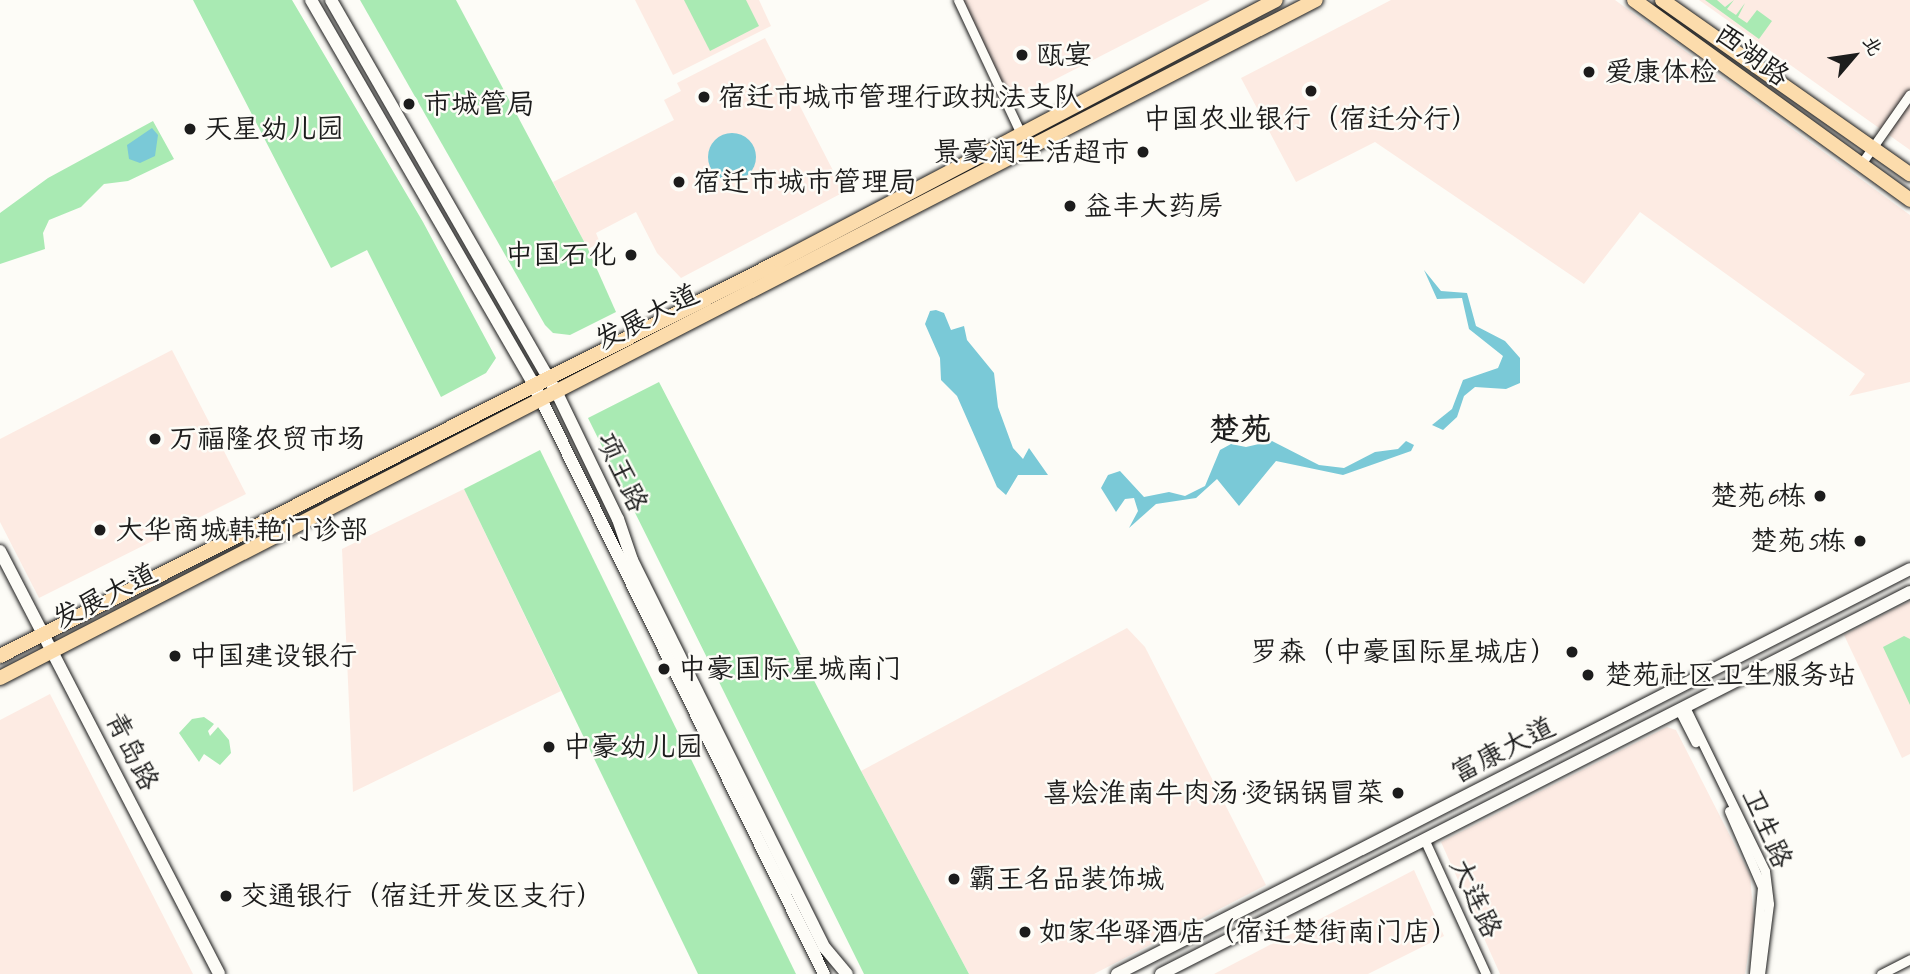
<!DOCTYPE html>
<meta charset="utf-8">
<style>
body{margin:0}
#map{position:relative;width:1910px;height:974px;overflow:hidden;background:#fdfcf7;font-family:Caveat,"LXGW WenKai TC",sans-serif}
div>[style]{position:absolute}
[style*='--x']{left:calc(var(--x)*1px);top:calc(var(--y)*1px);width:calc(var(--w)*1px);rotate:calc(var(--a)*1deg)}
.built>*{inset:0;background:#fdebe3}
.green>*{inset:0;background:#a9eab3}
.water>*{inset:0;background:#7ac9d7}
.round{border-radius:50%}
.roads{filter:drop-shadow(0 0 2px #1c1c1c) drop-shadow(0 0 2px #1c1c1c)}
.street>*{height:9px;margin:-4.5px;padding:0 4.5px;transform-origin:4.5px;border-radius:4.5px;background:#fdfcf7}
.secondary>*{height:12px;margin:-6px;padding:0 6px;transform-origin:6px;border-radius:6px;background:#fdfcf7}
.primary>*{height:14px;margin:-7px;padding:0 7px;transform-origin:7px;border-radius:7px;background:#fcdcac}
.dots>*{width:19px;height:19px;translate:-50% -50%;box-sizing:border-box;border:4px solid #fdfcf7;border-radius:50%}
span{translate:-50% -50%;white-space:nowrap;text-align:center;line-height:1.15;-webkit-text-stroke:5px #fdfcf7;paint-order:stroke}
.poi-label{font-size:28px;color:#1c1c1c}
.left{translate:0 -50%;text-align:left}
.right{translate:-100% -50%;text-align:right}
.street-label{font-size:28px;color:#1c1c1c}
.quarter-label{font-size:32px;color:#1c1c1c;font-weight:700}
.north{position:absolute;left:1819px;top:21px;width:70px;height:70px;-webkit-text-stroke:5px #fdfcf7;paint-order:stroke;rotate:61deg;font-size:19px;font-weight:700;line-height:28px;text-align:center;color:#1c1c1c}
.north::after{content:'';display:block;margin:auto;width:24px;height:32px;background:#1c1c1c;clip-path:polygon(50% 0,100% 100%,50% 72%,0 100%)}
</style>
<div id="map">
<div class="built">
<i style="clip-path:polygon(635px 0,759px 0,771px 26px,673px 75px)"></i>
<i style="clip-path:polygon(957px 0,1210px 0,1007px 104px)"></i>
<i style="clip-path:polygon(1391px 0,1615px 0,1910px 215px,1910px 382px,1849px 396px,1865px 374px,1640px 212px,1584px 284px,1375px 142px,1296px 182px,1241px 78px)"></i>
<i style="clip-path:polygon(1699px 0,1910px 0,1910px 150px,1765px 47px)"></i>
<i style="clip-path:polygon(765px 38px,844px 192px,681px 278px,657px 253px,636px 212px,596px 233px,600px 243px,588px 249px,553px 182px,674px 120px,664px 100px,681px 91px,677px 83px)"></i>
<i style="clip-path:polygon(172px 350px,246px 494px,39px 598px,0 522px,0 439px)"></i>
<i style="clip-path:polygon(464px 489px,561px 691px,353px 792px,342px 549px)"></i>
<i style="clip-path:polygon(1910px 601px,1910px 754px,1902px 758px,1844px 635px)"></i>
<i style="clip-path:polygon(1127px 628px,1145px 647px,1266px 885px,1094px 974px,969px 974px,861px 771px)"></i>
<i style="clip-path:polygon(50px 694px,193px 974px,0 974px,0 720px)"></i>
<i style="clip-path:polygon(1667px 727px,1676px 730px,1750px 875px,1754px 920px,1745px 974px,1500px 974px,1441px 842px)"></i>
<i style="clip-path:polygon(1414px 870px,1444px 936px,1368px 974px,1214px 974px)"></i>
</div>
<div class="green">
<i style="clip-path:polygon(193px 0,292px 0,423px 222px,496px 358px,486px 373px,441px 397px,367px 250px,331px 268px)"></i>
<i style="clip-path:polygon(360px 0,456px 0,588px 249px,616px 312px,570px 335px,553px 333px,545px 325px)"></i>
<i style="clip-path:polygon(684px 0,746px 0,759px 26px,710px 51px)"></i>
<i style="clip-path:polygon(1705px 0,1717px 0,1725px 7px,1734px 0,1727px 9px,1736px 15px,1745px 3px,1738px 17px,1747px 23px,1757px 10px,1772px 21px,1759px 39px)"></i>
<i style="clip-path:polygon(153px 121px,174px 159px,128px 181px,104px 184px,81px 207px,49px 220px,43px 233px,45px 249px,0 264px,0 213px,48px 178px)"></i>
<i style="clip-path:polygon(659px 382px,861px 771px,969px 974px,864px 974px,588px 418px)"></i>
<i style="clip-path:polygon(540px 450px,796px 974px,698px 974px,464px 489px)"></i>
<i style="clip-path:polygon(1904px 636px,1910px 639px,1910px 705px,1883px 647px)"></i>
<i style="clip-path:polygon(204px 717px,214px 724px,208px 731px,210px 736px,218px 727px,229px 740px,231px 753px,220px 765px,204px 754px,199px 762px,179px 733px,192px 719px)"></i>
</div>
<div class="water">
<i style="clip-path:polygon(152px 128px,158px 135px,155px 156px,140px 163px,129px 159px,127px 145px)"></i>
<i class="round" style="left:708px;top:133px;width:48px;height:48px"></i>
<i style="clip-path:polygon(1424px 270px,1441px 291px,1467px 293px,1476px 326px,1505px 341px,1520px 358px,1520px 383px,1506px 389px,1475px 387px,1464px 396px,1457px 417px,1443px 430px,1432px 425px,1452px 409px,1463px 380px,1498px 368px,1503px 356px,1469px 329px,1462px 298px,1437px 299px)"></i>
<i style="clip-path:polygon(936px 310px,944px 313px,951px 330px,964px 326px,967px 340px,994px 373px,998px 407px,1013px 448px,1023px 459px,1029px 448px,1048px 475px,1018px 475px,1006px 495px,997px 487px,957px 396px,941px 380px,940px 358px,925px 324px,930px 311px)"></i>
<i style="clip-path:polygon(1272px 441px,1319px 465px,1344px 468px,1375px 452px,1398px 449px,1406px 441px,1414px 445px,1411px 451px,1343px 475px,1276px 461px,1239px 506px,1217px 479px,1196px 498px,1156px 504px,1129px 528px,1138px 511px,1134px 498px,1125px 499px,1116px 512px,1101px 488px,1108px 475px,1120px 471px,1144px 497px,1169px 492px,1185px 496px,1205px 486px,1220px 450px,1231px 444px,1246px 447px)"></i>
</div>
<div class="roads">
<div class="street">
<i style="--x:958;--y:0;--w:148;--a:64.8"></i>
<i style="--x:1861;--y:164;--w:85;--a:-55"></i>
<i style="--x:1686;--y:709;--w:180;--a:64"></i>
<i style="--x:1765;--y:871;--w:33;--a:83"></i>
<i style="--x:1769;--y:904;--w:71;--a:97.3"></i>
<i style="--x:1680;--y:712;--w:34;--a:63"></i>
<i style="--x:1729;--y:811;--w:83;--a:66.5"></i>
<i style="--x:1762;--y:887;--w:87;--a:95.3"></i>
<i style="--x:1425;--y:841;--w:146;--a:65.4"></i>
<i style="--x:1881;--y:974;--w:33;--a:-27"></i>
</div>
<div class="secondary">
<i style="--x:311;--y:0;--w:445;--a:59.9"></i>
<i style="--x:534;--y:385;--w:657;--a:63.79"></i>
<i style="--x:331;--y:0;--w:451;--a:60.1"></i>
<i style="--x:556;--y:391;--w:142;--a:64.2"></i>
<i style="--x:618;--y:519;--w:43;--a:71.1"></i>
<i style="--x:632;--y:560;--w:433;--a:63.6"></i>
<i style="--x:825;--y:948;--w:34;--a:50"></i>
<i style="--x:0;--y:551;--w:476;--a:62.6"></i>
<i style="--x:1117;--y:974;--w:890;--a:-27.05"></i>
<i style="--x:1161;--y:974;--w:841;--a:-27.02"></i>
</div>
<div class="primary">
<i style="--x:1634;--y:0;--w:341;--a:35.9"></i>
<i style="--x:1662;--y:0;--w:303;--a:35.1"></i>
<i style="--x:0;--y:656;--w:874;--a:-26.86"></i>
<i style="--x:780;--y:261;--w:560;--a:-27.75"></i>
<i style="--x:0;--y:678;--w:1480;--a:-27.26"></i>
</div>
</div>
<div class="dots">
<i style="left:1022px;top:55px;background:#1c1c1c"></i>
<i style="left:1589px;top:72px;background:#1c1c1c"></i>
<i style="left:1311px;top:91px;background:#1c1c1c"></i>
<i style="left:704px;top:97px;background:#1c1c1c"></i>
<i style="left:409px;top:104px;background:#1c1c1c"></i>
<i style="left:190px;top:129px;background:#1c1c1c"></i>
<i style="left:1143px;top:152px;background:#1c1c1c"></i>
<i style="left:679px;top:182px;background:#1c1c1c"></i>
<i style="left:1070px;top:206px;background:#1c1c1c"></i>
<i style="left:631px;top:255px;background:#1c1c1c"></i>
<i style="left:155px;top:439px;background:#1c1c1c"></i>
<i style="left:1820px;top:496px;background:#1c1c1c"></i>
<i style="left:100px;top:530px;background:#1c1c1c"></i>
<i style="left:1860px;top:541px;background:#1c1c1c"></i>
<i style="left:1572px;top:652px;background:#1c1c1c"></i>
<i style="left:175px;top:656px;background:#1c1c1c"></i>
<i style="left:664px;top:669px;background:#1c1c1c"></i>
<i style="left:1588px;top:675px;background:#1c1c1c"></i>
<i style="left:549px;top:747px;background:#1c1c1c"></i>
<i style="left:1398px;top:793px;background:#1c1c1c"></i>
<i style="left:954px;top:879px;background:#1c1c1c"></i>
<i style="left:226px;top:896px;background:#1c1c1c"></i>
<i style="left:1025px;top:932px;background:#1c1c1c"></i>
</div>
<div class="poi-label">
<span class="left" style="left:1036px;top:55px">瓯宴</span>
<span class="left" style="left:1605px;top:72px">爱康体检</span>
<span class="left" style="left:718px;top:97px">宿迁市城市管理行政执法支队</span>
<span class="left" style="left:423px;top:104px">市城管局</span>
<span style="left:1311px;top:119px">中国农业银行（宿迁分行）</span>
<span class="left" style="left:204px;top:129px">天星幼儿园</span>
<span class="right" style="left:1129px;top:152px">景豪润生活超市</span>
<span class="left" style="left:693px;top:182px">宿迁市城市管理局</span>
<span class="left" style="left:1084px;top:206px">益丰大药房</span>
<span class="right" style="left:617px;top:255px">中国石化</span>
<span class="left" style="left:169px;top:439px">万福隆农贸市场</span>
<span class="right" style="left:1806px;top:496px">楚苑6栋</span>
<span class="left" style="left:116px;top:530px">大华商城韩艳门诊部</span>
<span class="right" style="left:1846px;top:541px">楚苑5栋</span>
<span class="right" style="left:1558px;top:652px">罗森（中豪国际星城店）</span>
<span class="left" style="left:189px;top:656px">中国建设银行</span>
<span class="left" style="left:678px;top:669px">中豪国际星城南门</span>
<span class="left" style="left:1604px;top:675px">楚苑社区卫生服务站</span>
<span class="left" style="left:563px;top:747px">中豪幼儿园</span>
<span class="right" style="left:1384px;top:793px">喜烩淮南牛肉汤·烫锅锅冒菜</span>
<span class="left" style="left:968px;top:879px">霸王名品装饰城</span>
<span class="left" style="left:240px;top:896px">交通银行（宿迁开发区支行）</span>
<span class="left" style="left:1039px;top:932px">如家华驿酒店（宿迁楚街南门店）</span>
</div>
<div class="street-label">
<span style="left:1752px;top:55px;rotate:36deg">西湖路</span>
<span style="left:647px;top:317px;rotate:-27deg">发展大道</span>
<span style="left:622px;top:472px;rotate:65deg">项王路</span>
<span style="left:105px;top:596px;rotate:-27deg">发展大道</span>
<span style="left:1503px;top:750px;rotate:-27deg">富康大道</span>
<span style="left:132px;top:751px;rotate:63deg">青岛路</span>
<span style="left:1767px;top:828px;rotate:66deg">卫生路</span>
<span style="left:1476px;top:898px;rotate:65deg">大连路</span>
</div>
<div class="quarter-label">
<span style="left:1240px;top:430px">楚苑</span>
</div>
<div class="north">北</div>
</div>
